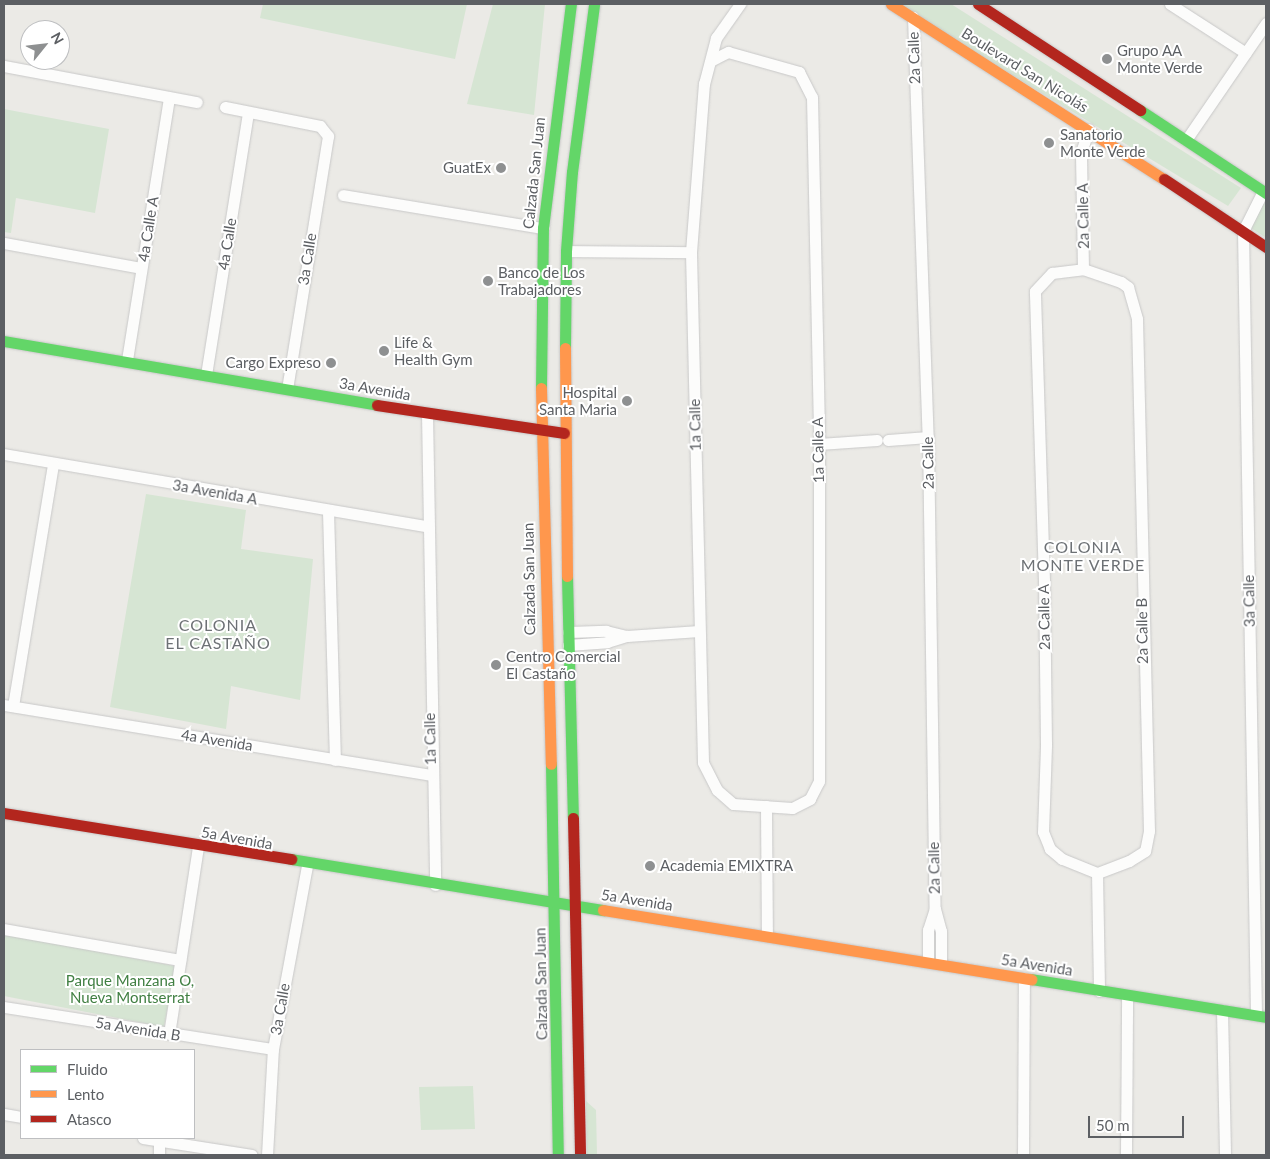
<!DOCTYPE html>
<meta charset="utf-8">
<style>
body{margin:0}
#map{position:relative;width:1270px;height:1159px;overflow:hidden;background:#ebeae6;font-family:Lato,sans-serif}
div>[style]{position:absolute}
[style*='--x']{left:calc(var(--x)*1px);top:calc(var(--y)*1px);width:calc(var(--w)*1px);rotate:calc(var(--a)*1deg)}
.green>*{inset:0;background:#d6e5d3}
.roads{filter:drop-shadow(0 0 1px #c8c8c8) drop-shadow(0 0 1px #c8c8c8)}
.street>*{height:11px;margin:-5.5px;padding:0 5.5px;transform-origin:5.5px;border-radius:5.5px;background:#fcfcfb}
.fast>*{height:11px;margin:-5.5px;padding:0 5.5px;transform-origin:5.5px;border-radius:5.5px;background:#63d668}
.slow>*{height:11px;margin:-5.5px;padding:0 5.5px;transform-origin:5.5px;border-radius:5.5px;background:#ff974d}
.jam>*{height:11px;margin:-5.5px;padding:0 5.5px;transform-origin:5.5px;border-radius:5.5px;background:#b3261e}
.dots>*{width:14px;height:14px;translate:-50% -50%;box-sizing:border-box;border:2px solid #fff;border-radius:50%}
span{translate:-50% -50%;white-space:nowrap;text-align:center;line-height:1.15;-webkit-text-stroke:4px #fff;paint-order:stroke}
.poi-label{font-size:15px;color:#5c5f63}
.left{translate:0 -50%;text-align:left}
.right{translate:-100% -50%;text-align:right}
.street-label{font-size:15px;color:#5c5f63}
.park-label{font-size:15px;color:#407f42}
.neighbourhood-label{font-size:16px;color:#6d7175;letter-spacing:1px}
.frame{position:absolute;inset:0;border:5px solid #5c5f63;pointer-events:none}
.legend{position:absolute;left:20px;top:1049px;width:175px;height:90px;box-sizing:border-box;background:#fff;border:1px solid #bebfc1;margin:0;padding:6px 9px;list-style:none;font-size:15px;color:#5c5f63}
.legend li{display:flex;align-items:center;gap:10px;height:25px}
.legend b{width:25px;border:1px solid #bebfc1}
.north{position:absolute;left:20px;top:20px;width:50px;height:50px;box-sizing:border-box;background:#fff;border:1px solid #bebfc1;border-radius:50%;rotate:61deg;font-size:14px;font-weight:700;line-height:20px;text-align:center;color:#5c5f63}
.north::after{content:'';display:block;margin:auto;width:18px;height:22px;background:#8e9091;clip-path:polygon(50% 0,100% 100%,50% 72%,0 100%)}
.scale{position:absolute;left:1088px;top:1116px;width:96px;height:22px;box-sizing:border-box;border:2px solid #5c5f63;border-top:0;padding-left:6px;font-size:15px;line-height:18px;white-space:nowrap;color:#5c5f63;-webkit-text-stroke:4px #fff;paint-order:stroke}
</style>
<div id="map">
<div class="green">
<i style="clip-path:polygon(263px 4px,467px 4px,455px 59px,260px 18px)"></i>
<i style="clip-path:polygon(493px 4px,545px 4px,534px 115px,467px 104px)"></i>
<i style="clip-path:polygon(895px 4px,951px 4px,1241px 188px,1228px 206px)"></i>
<i style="clip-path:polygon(4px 109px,109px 129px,95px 213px,16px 198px,11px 233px,4px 232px)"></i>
<i style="clip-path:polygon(1256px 198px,1266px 204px,1266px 238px,1242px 222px)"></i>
<i style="clip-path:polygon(146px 494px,246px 510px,241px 549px,313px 559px,300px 700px,231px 686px,226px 729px,110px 707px)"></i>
<i style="clip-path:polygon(4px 934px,175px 966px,164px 1027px,4px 996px)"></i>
<i style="clip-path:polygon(473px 1086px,475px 1129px,421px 1130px,419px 1087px)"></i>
<i style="clip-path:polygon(586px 1101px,596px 1110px,597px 1155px,587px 1155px)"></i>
</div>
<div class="roads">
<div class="street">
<i style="--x:1170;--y:4;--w:90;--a:32.8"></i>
<i style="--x:913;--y:17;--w:420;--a:88"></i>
<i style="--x:928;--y:437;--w:472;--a:89.2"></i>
<i style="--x:935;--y:909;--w:23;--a:75"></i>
<i style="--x:941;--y:931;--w:33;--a:90"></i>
<i style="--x:712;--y:60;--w:18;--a:-27"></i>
<i style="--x:728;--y:52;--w:74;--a:15.7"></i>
<i style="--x:799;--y:72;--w:28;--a:63"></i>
<i style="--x:812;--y:97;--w:347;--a:88.8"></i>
<i style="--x:819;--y:444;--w:337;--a:90"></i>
<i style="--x:819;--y:781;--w:20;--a:117"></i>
<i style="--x:810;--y:799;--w:20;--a:153"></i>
<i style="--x:792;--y:808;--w:59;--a:-176.1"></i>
<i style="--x:733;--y:804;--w:21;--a:-139"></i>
<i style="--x:717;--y:790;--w:31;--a:-117"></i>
<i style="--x:703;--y:762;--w:510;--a:-91.35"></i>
<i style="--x:691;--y:252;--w:169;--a:-85.6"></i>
<i style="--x:704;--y:84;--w:48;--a:-75.4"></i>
<i style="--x:716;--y:38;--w:42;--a:-54.8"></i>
<i style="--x:4;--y:66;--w:196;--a:10.6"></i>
<i style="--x:225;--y:107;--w:97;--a:11.3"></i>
<i style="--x:320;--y:126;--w:13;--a:51"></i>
<i style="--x:328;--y:136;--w:256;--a:99.2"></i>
<i style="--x:1186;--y:140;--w:142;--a:-55.6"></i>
<i style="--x:343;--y:195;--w:203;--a:9.4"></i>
<i style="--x:4;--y:243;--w:139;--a:10.3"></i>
<i style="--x:566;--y:251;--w:125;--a:0.5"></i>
<i style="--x:1083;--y:269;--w:40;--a:18.9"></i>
<i style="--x:1121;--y:282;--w:9;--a:36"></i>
<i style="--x:1128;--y:287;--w:33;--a:74"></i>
<i style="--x:1137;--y:319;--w:512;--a:88.66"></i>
<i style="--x:1149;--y:831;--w:20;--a:101"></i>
<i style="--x:1145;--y:851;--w:19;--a:148"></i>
<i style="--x:1129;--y:861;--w:34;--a:159"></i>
<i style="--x:1097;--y:873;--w:38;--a:-158"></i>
<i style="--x:1062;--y:859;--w:16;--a:-140"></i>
<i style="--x:1050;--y:849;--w:18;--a:-112"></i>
<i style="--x:1043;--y:832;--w:88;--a:-88"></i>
<i style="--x:1046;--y:744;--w:163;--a:-90.7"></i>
<i style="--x:1044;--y:581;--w:290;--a:-91.8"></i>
<i style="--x:1035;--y:291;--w:25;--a:-47"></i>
<i style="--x:1052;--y:273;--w:31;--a:-7"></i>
<i style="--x:1083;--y:269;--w:117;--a:-91"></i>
<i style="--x:1081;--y:152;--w:24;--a:-71"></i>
<i style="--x:127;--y:360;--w:266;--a:-80.9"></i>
<i style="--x:206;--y:375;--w:266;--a:-80.9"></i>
<i style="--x:427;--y:413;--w:472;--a:89"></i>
<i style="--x:888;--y:440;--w:40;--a:-4.3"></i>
<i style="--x:819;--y:444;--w:58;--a:-3.9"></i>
<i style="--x:4;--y:454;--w:429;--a:9.7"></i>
<i style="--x:328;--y:511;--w:249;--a:88.4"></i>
<i style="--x:568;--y:632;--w:38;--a:-2"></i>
<i style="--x:606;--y:631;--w:21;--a:14"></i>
<i style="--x:568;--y:645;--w:39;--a:-4"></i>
<i style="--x:607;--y:642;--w:21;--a:-17"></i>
<i style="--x:627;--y:636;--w:72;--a:-4"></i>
<i style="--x:4;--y:705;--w:433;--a:9.3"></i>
<i style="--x:13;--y:706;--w:245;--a:-80.6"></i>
<i style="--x:766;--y:806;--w:130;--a:89.6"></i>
<i style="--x:1097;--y:873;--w:118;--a:89"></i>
<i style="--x:4;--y:929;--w:179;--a:10"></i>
<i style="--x:928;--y:962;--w:32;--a:-90"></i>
<i style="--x:928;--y:930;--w:22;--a:-72"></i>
<i style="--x:4;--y:1007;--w:272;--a:8.9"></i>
<i style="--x:1222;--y:1010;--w:145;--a:88.8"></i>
<i style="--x:1256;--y:1015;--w:784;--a:-90.95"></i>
<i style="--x:1243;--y:231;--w:45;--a:-63.4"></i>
<i style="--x:169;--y:1034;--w:190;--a:-81.2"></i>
<i style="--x:4;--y:1114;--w:17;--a:10"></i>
<i style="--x:143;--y:1138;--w:110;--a:8.9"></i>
<i style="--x:159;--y:1140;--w:15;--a:90"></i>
<i style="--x:267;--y:1155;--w:106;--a:-86.8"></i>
<i style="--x:273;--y:1049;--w:187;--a:-79.5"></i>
<i style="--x:1023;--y:1155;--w:177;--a:-89.7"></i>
<i style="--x:1126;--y:1155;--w:160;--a:-89.6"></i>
</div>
<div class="fast">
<i style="--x:1140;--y:110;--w:151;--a:33.4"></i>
<i style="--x:4;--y:341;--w:378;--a:9.7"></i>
<i style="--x:565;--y:348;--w:97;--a:-89.4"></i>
<i style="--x:566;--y:251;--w:79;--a:-85.7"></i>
<i style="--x:572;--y:172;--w:169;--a:-82.5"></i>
<i style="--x:541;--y:388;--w:160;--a:-89.3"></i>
<i style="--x:543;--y:228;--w:226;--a:-82.9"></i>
<i style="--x:567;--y:576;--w:242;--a:88.6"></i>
<i style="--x:551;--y:764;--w:391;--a:89"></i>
<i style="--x:291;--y:859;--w:316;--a:9.3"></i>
<i style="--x:1031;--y:979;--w:238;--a:9.2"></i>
</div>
<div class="slow">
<i style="--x:891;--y:4;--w:324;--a:32.7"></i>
<i style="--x:565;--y:348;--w:228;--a:89.5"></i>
<i style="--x:541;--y:388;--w:376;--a:88.5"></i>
<i style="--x:603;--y:910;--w:434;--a:9.2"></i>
</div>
<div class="jam">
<i style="--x:978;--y:4;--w:194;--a:33.2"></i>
<i style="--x:1164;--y:179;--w:123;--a:33.7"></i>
<i style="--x:377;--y:405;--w:189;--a:8.5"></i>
<i style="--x:4;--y:813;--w:291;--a:9.1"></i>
<i style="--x:573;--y:818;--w:337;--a:88.8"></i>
</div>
</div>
<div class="dots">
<i style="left:1107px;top:59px;background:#8e9091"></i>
<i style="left:1049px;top:143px;background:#8e9091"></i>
<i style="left:501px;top:168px;background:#8e9091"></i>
<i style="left:488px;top:281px;background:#8e9091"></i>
<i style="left:384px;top:351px;background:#8e9091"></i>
<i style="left:331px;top:363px;background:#8e9091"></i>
<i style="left:627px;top:401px;background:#8e9091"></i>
<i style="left:496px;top:665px;background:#8e9091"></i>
<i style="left:650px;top:866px;background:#8e9091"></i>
</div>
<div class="poi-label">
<span class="left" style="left:1117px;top:59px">Grupo AA<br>Monte Verde</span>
<span class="left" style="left:1060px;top:143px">Sanatorio<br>Monte Verde</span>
<span class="right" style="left:491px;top:168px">GuatEx</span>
<span class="left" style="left:498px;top:281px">Banco de Los<br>Trabajadores</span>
<span class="left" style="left:394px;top:351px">Life &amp;<br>Health Gym</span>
<span class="right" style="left:321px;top:363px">Cargo Expreso</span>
<span class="right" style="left:617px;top:401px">Hospital<br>Santa Maria</span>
<span class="left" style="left:506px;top:665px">Centro Comercial<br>El Castaño</span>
<span class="left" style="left:660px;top:866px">Academia EMIXTRA</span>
</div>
<div class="street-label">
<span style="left:914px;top:58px;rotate:-92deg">2a Calle</span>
<span style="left:1025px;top:70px;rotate:32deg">Boulevard San Nicolás</span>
<span style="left:534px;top:173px;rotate:-84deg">Calzada San Juan</span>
<span style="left:1083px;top:216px;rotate:-91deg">2a Calle A</span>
<span style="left:148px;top:229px;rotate:-81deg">4a Calle A</span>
<span style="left:227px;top:244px;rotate:-81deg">4a Calle</span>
<span style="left:307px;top:259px;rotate:-81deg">3a Calle</span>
<span style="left:375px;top:389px;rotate:10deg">3a Avenida</span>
<span style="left:695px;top:425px;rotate:-91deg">1a Calle</span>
<span style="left:818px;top:450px;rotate:-91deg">1a Calle A</span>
<span style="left:928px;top:463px;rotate:-91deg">2a Calle</span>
<span style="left:215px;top:492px;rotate:10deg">3a Avenida A</span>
<span style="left:529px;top:579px;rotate:-91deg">Calzada San Juan</span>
<span style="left:1249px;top:601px;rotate:-91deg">3a Calle</span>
<span style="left:1044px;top:617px;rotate:-91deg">2a Calle A</span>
<span style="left:1142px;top:631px;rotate:-91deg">2a Calle B</span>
<span style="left:430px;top:739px;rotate:-91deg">1a Calle</span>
<span style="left:217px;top:740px;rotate:9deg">4a Avenida</span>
<span style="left:237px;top:838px;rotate:10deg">5a Avenida</span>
<span style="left:934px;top:868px;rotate:-91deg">2a Calle</span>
<span style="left:637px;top:900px;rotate:9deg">5a Avenida</span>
<span style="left:1037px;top:965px;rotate:9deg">5a Avenida</span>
<span style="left:541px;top:984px;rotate:-91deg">Calzada San Juan</span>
<span style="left:280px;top:1009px;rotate:-80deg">3a Calle</span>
<span style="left:138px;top:1029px;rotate:9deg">5a Avenida B</span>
</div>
<div class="park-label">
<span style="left:130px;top:989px">Parque Manzana O,<br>Nueva Montserrat</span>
</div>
<div class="neighbourhood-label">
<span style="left:1083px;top:556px">COLONIA<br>MONTE VERDE</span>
<span style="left:218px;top:634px">COLONIA<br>EL CASTAÑO</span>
</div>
<div class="frame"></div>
<ul class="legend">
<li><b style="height:6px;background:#63d668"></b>Fluido</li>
<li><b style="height:6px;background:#ff974d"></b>Lento</li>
<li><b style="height:6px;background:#b3261e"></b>Atasco</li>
</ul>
<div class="north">N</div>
<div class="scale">50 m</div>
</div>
